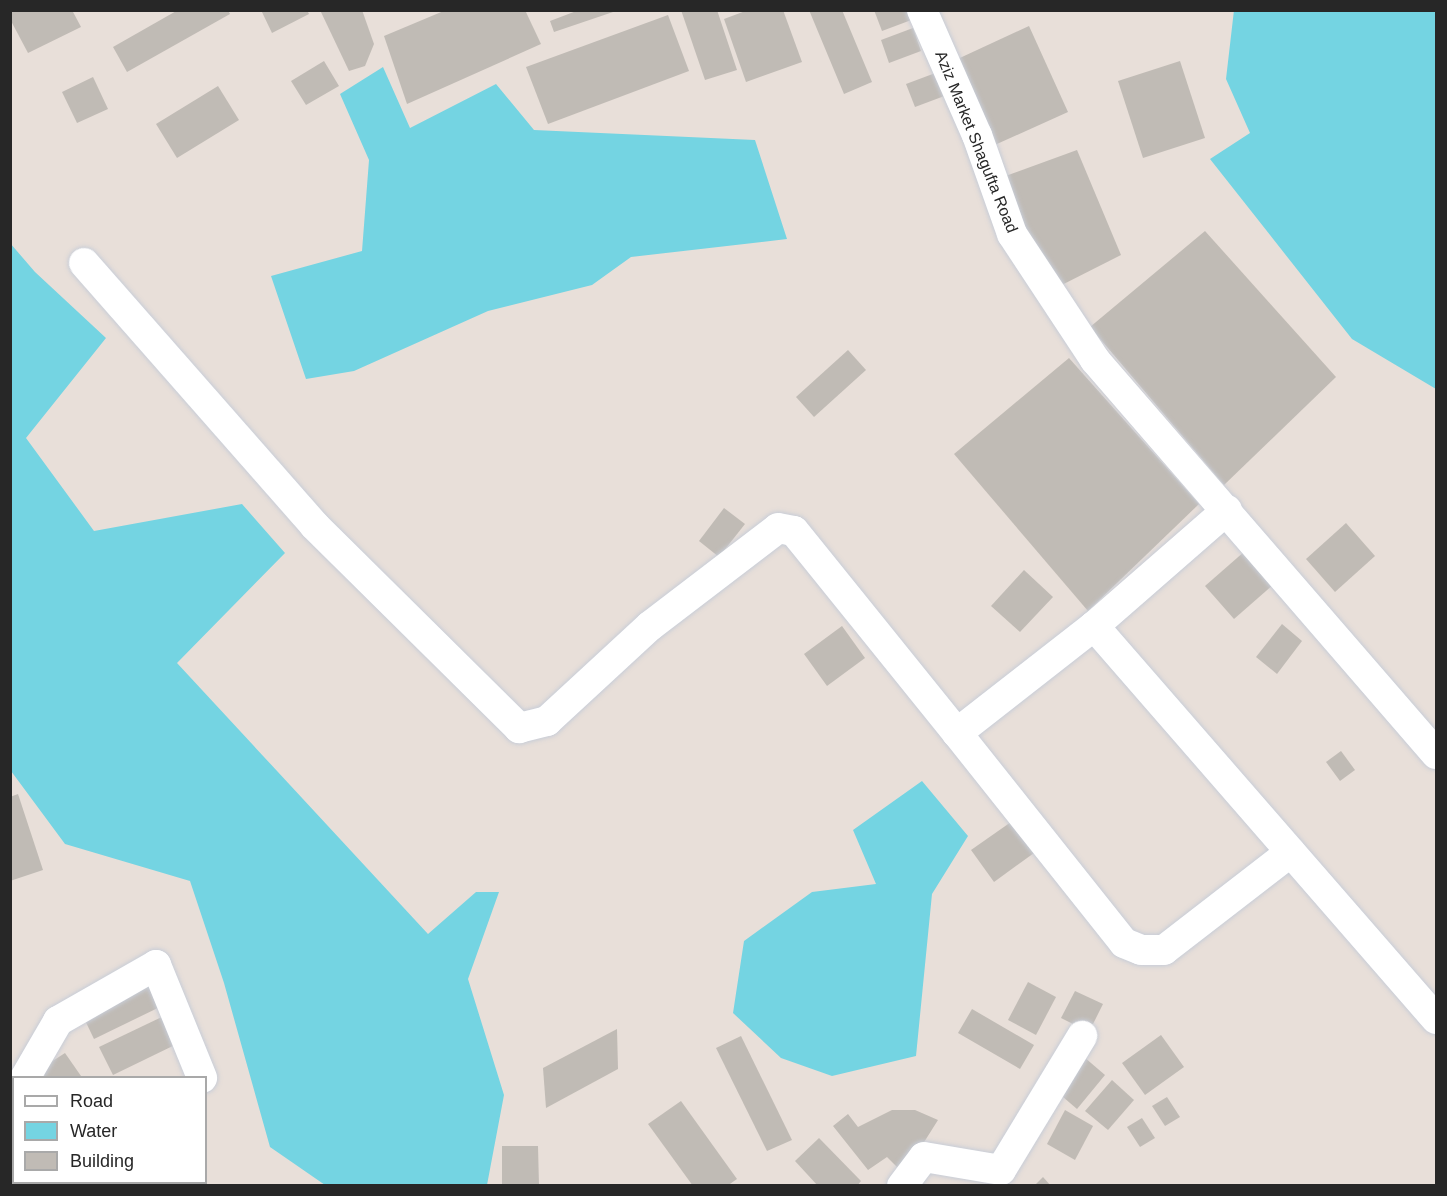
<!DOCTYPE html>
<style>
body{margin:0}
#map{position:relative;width:1447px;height:1196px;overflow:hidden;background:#e8dfd9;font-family:Helvetica,sans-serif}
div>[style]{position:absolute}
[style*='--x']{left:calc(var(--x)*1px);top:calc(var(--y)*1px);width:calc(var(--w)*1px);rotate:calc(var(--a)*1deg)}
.water>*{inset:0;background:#74d4e2}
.building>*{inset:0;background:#c0bbb5}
.roads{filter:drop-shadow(0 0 2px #c8cdd7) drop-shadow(0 0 2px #c8cdd7)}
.street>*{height:30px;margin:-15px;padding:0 15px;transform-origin:15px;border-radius:15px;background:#fff}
span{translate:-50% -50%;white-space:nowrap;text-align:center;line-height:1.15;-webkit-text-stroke:5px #fff;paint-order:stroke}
.street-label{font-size:16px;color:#272727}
.frame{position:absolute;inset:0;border:12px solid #272727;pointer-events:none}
.legend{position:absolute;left:12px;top:1076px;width:195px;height:108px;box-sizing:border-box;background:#fff;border:2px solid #a9a9a9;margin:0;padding:8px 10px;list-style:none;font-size:18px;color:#272727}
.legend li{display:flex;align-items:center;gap:12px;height:30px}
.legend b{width:30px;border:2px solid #a9a9a9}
</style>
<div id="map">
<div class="water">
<i style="clip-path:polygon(1234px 10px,1436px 11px,1436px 389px,1352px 339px,1210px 159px,1250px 133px,1226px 79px)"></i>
<i style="clip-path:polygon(383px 67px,410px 128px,496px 84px,534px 130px,755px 140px,787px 239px,631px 257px,592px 285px,488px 311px,354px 371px,306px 379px,271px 276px,362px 251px,369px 160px,340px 94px)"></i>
<i style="clip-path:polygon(10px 243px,35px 272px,106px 338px,26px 438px,94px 531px,242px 504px,285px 553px,177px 663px,428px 934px,476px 892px,499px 892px,468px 979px,504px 1095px,487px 1185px,325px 1185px,270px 1147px,224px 983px,190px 881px,65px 844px,11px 771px)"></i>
<i style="clip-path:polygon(922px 781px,968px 836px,932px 894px,916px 1056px,832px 1076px,781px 1058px,733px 1013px,744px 941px,812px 892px,876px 884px,853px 830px)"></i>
</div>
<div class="building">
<i style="clip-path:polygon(10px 10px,72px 10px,81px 27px,28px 53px,10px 19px)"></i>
<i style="clip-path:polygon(178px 10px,228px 10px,230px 14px,127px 72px,113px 47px)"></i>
<i style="clip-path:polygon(261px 10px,307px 10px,309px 14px,272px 33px)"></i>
<i style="clip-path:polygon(320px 10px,362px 10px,374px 44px,365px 66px,349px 71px)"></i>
<i style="clip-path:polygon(446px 10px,525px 10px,541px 44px,407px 104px,384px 36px)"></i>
<i style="clip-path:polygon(579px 10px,616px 10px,616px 11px,554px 32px,550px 21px)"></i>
<i style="clip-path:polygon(681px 10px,717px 10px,737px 70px,705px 80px)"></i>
<i style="clip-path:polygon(748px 10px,783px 10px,802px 62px,746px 82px,724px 19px)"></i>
<i style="clip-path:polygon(809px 10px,842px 10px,872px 82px,844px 94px)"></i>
<i style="clip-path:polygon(874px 10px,911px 10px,914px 19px,882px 31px)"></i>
<i style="clip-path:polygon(668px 15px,689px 71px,548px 124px,526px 67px)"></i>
<i style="clip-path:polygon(1029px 26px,1068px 112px,988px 148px,949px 63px)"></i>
<i style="clip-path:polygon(913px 28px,921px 51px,889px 63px,881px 40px)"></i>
<i style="clip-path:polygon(324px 61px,339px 86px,306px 105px,291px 81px)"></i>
<i style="clip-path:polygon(1180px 61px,1205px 138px,1143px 158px,1118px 81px)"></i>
<i style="clip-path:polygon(938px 72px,947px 95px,915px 107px,906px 84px)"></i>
<i style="clip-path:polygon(93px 77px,108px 109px,77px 123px,62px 92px)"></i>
<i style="clip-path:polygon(218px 86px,239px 120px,177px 158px,156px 124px)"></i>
<i style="clip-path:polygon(1077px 150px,1121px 255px,1040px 296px,989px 182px)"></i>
<i style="clip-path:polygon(1205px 231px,1336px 377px,1224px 485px,1090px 327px)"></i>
<i style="clip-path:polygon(848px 350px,866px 370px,814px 417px,796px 397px)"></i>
<i style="clip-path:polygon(1069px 358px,1199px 504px,1088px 611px,954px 454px)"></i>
<i style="clip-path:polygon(724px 508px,745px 524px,719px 557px,699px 541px)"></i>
<i style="clip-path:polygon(1346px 523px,1375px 556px,1335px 592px,1306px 559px)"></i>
<i style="clip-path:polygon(1245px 551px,1274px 584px,1234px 619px,1205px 586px)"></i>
<i style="clip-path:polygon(1024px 570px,1053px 597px,1020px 632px,991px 606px)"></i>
<i style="clip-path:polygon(1282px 624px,1302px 641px,1277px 674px,1256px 657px)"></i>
<i style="clip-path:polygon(842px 626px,865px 658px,827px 686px,804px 654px)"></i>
<i style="clip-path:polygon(1341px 751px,1355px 770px,1340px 781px,1326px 762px)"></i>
<i style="clip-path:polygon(18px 794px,43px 870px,10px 881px,10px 797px)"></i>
<i style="clip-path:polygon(1011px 822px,1034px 853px,994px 882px,971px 850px)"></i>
<i style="clip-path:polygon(154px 980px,166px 1004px,94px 1039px,82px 1014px)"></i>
<i style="clip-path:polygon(1028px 982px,1056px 997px,1036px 1035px,1008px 1020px)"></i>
<i style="clip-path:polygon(1075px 991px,1103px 1004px,1089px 1032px,1061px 1018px)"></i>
<i style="clip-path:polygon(972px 1009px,1034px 1045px,1020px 1069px,958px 1033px)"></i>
<i style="clip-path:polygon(168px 1014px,181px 1042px,113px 1075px,99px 1047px)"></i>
<i style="clip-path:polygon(617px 1029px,618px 1069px,546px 1108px,543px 1068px)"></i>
<i style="clip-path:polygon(1161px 1035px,1184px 1067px,1145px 1095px,1122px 1063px)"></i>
<i style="clip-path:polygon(741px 1036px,792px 1140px,767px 1151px,716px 1048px)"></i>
<i style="clip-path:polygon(65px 1053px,81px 1076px,46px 1078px,40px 1069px)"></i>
<i style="clip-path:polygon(1084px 1057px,1105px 1075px,1077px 1109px,1056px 1091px)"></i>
<i style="clip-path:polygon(1112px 1080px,1134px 1100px,1108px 1130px,1085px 1111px)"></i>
<i style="clip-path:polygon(1167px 1097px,1180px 1117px,1165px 1126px,1152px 1106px)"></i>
<i style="clip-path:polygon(681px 1101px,737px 1179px,727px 1186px,693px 1186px,648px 1124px)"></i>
<i style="clip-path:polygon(10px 1105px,14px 1111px,14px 1175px,10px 1169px)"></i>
<i style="clip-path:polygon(892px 1110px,915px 1110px,938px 1120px,904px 1174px,887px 1157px,868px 1170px,833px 1126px,848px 1114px,858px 1127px)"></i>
<i style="clip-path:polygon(1065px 1110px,1093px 1126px,1075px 1160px,1047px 1144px)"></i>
<i style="clip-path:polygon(1142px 1118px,1155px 1138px,1140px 1147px,1127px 1127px)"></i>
<i style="clip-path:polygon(819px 1138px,861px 1181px,857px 1186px,818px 1186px,795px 1161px)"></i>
<i style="clip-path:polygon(502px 1146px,538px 1146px,539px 1186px,502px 1186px)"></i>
<i style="clip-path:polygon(1043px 1177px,1051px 1186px,1034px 1186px)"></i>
</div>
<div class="roads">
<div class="street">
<i style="--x:922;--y:10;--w:137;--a:66.3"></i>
<i style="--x:977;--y:135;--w:105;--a:70.5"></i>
<i style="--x:1012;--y:234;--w:151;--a:56.6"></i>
<i style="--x:1095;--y:360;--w:521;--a:49.12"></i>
<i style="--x:84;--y:263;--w:349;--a:48.7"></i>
<i style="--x:314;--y:525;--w:289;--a:44.7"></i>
<i style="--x:519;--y:728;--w:29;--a:-14"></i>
<i style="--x:547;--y:721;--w:140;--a:-42.7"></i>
<i style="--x:650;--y:626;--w:161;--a:-37.4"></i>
<i style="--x:778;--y:528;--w:16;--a:11"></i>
<i style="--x:794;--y:531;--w:260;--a:51.1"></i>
<i style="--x:1227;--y:510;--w:176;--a:138.9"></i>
<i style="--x:1094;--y:626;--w:174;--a:142"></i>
<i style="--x:957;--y:733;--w:268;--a:51.5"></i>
<i style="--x:1124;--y:943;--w:18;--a:22"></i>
<i style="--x:1141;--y:950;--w:23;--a:0"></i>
<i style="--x:1164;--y:950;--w:160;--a:-37.7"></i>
<i style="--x:1094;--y:626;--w:521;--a:48.97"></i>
<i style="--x:25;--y:1078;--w:66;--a:-59.9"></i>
<i style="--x:58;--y:1021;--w:113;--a:-29.7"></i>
<i style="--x:156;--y:965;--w:122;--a:67.8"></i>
<i style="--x:63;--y:1182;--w:4;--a:76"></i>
<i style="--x:902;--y:1186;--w:36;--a:-53"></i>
<i style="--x:924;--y:1157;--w:78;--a:9.6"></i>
<i style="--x:1001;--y:1170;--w:157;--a:-58.8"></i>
</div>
</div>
<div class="street-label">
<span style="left:976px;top:142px;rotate:68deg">Aziz Market Shagufta Road</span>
</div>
<div class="frame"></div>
<ul class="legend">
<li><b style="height:8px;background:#fff"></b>Road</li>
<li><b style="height:16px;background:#74d4e2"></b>Water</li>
<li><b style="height:16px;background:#c0bbb5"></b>Building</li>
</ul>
</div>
